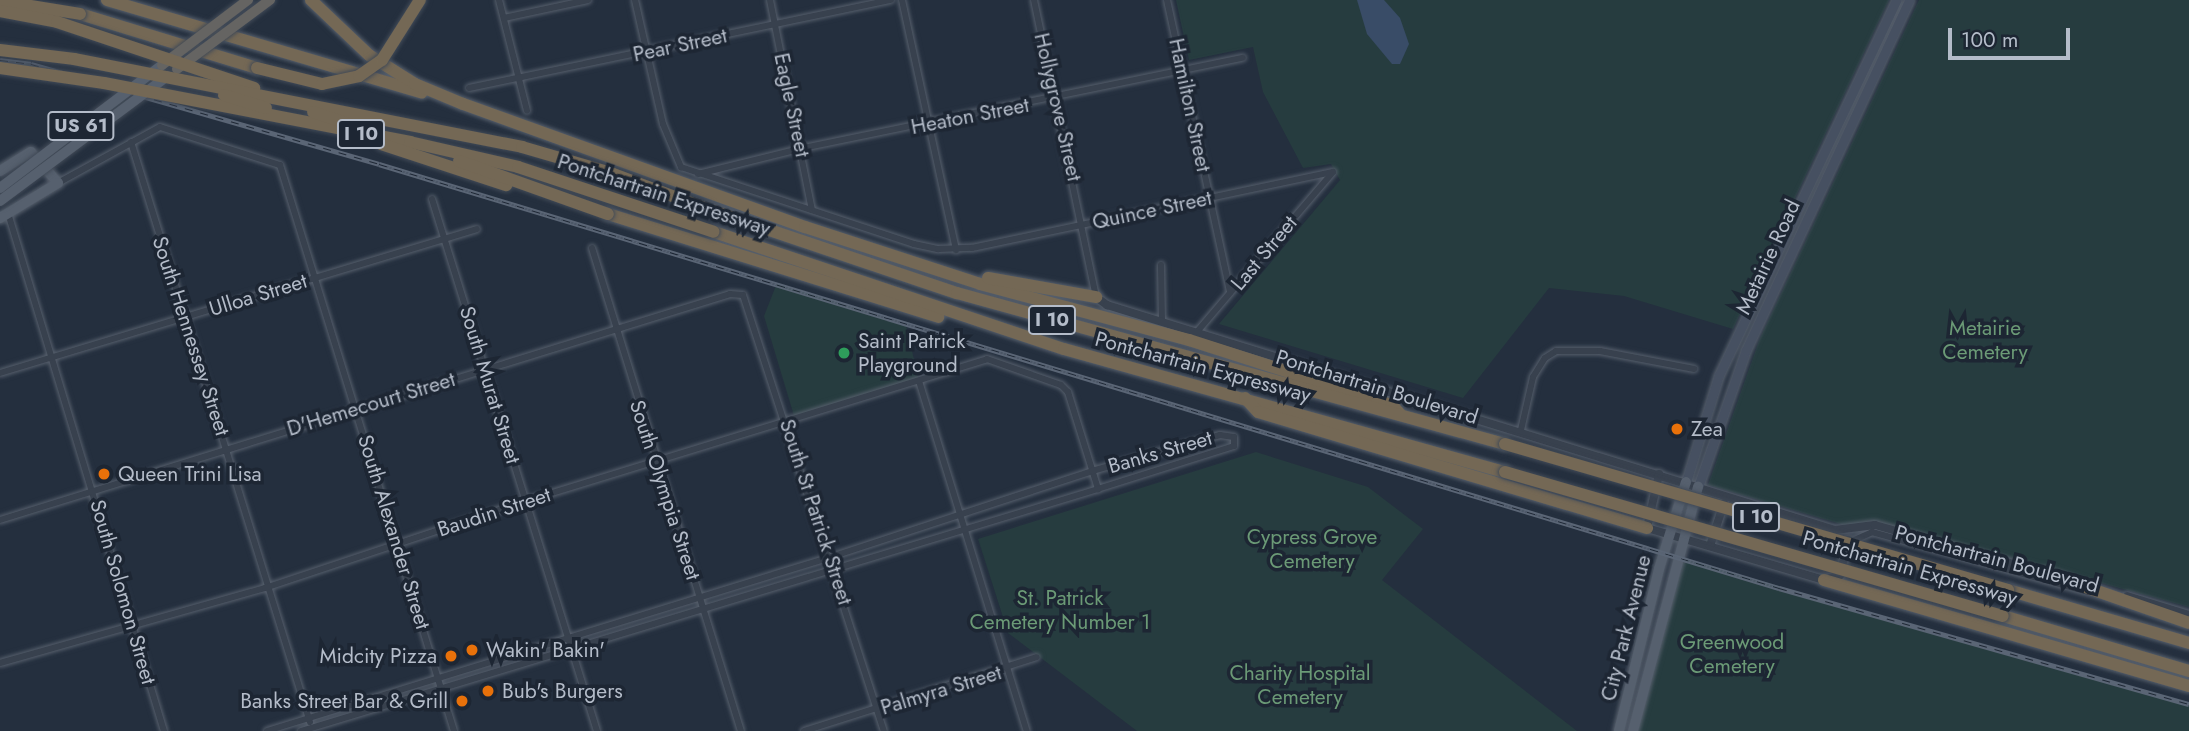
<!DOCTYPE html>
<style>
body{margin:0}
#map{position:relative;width:2189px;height:731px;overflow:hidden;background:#242f3e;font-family:Jost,sans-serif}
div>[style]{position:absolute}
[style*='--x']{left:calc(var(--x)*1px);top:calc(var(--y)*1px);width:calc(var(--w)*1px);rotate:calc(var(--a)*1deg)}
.green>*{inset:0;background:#263c3f}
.water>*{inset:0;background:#394c67}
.roads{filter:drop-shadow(0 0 2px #565f6c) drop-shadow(0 0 2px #565f6c)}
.minor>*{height:6px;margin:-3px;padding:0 3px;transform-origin:3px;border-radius:3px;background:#38414e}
.tertiary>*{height:8px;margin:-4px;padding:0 4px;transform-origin:4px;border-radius:4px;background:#38414e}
.secondary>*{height:9px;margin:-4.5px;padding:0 4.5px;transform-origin:4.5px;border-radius:4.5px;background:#465061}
.primary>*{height:10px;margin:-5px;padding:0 5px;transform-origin:5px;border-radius:5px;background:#56606e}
.motorway>*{height:12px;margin:-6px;padding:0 6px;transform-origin:6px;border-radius:6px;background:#746855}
.rail>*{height:5px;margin-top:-2.5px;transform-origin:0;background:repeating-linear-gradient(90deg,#1d2633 0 8px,#5a6575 0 16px);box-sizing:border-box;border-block:2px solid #5a6575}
.bridges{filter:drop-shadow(0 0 2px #414a57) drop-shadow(0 0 2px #414a57)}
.primary-bridge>*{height:10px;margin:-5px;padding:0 5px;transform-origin:5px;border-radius:5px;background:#56606e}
.trunk-bridge>*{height:10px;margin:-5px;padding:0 5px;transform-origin:5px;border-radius:5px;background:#656462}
.motorway-bridge>*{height:12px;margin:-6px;padding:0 6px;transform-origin:6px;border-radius:6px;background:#746855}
.dots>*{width:19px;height:19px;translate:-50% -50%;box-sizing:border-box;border:4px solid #1d2633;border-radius:50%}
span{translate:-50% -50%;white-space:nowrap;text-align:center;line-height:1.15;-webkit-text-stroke:7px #1d2633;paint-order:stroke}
.shield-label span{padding:2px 5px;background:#1d2633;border:2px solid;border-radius:5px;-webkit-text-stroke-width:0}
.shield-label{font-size:19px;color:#b4bcc9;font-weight:700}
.street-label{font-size:21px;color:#b4bcc9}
.park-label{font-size:21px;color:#6b9a76}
.poi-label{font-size:21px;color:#b4bcc9}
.left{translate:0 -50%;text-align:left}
.right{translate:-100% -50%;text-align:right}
.scale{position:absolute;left:1948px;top:28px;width:122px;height:32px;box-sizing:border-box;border:4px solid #b4bcc9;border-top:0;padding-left:9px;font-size:21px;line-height:24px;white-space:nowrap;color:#b4bcc9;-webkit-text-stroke:5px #1d2633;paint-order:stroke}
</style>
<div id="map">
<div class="green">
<i style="clip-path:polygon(1176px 0,1889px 0,1733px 329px,1624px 296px,1549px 288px,1463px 398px,1219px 324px,1340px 180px,1331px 164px,1303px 168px,1263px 92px,1253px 47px,1189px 60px)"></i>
<i style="clip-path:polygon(1919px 0,2189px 0,2189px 607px,1874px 521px,1851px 527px,1708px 485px,1760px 338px)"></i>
<i style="clip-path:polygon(777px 283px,906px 325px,919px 381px,795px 419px,764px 316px)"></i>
<i style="clip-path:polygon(1256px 452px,1368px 487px,1423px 529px,1382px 580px,1577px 731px,1137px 731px,1008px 633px,978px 539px)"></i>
<i style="clip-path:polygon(1678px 557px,2189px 704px,2189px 731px,1633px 731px)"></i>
</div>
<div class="water">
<i style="clip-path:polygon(1357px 0,1384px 0,1400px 18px,1409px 44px,1400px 64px,1392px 64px,1367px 34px)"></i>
</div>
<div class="roads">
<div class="minor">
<i style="--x:499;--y:0;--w:114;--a:75.8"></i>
<i style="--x:635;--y:0;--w:127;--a:77.3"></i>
<i style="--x:663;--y:124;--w:47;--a:67.3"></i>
<i style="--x:681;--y:167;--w:245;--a:18.3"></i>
<i style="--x:914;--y:244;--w:25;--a:12"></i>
<i style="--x:938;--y:249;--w:34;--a:-2"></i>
<i style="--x:972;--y:248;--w:369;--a:-11.9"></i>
<i style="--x:770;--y:0;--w:214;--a:78.7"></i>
<i style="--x:902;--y:0;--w:256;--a:77.8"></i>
<i style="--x:1034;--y:0;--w:302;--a:78.2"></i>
<i style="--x:1167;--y:0;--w:299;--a:77.8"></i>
<i style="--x:504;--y:18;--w:86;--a:-12.1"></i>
<i style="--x:469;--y:88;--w:431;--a:-11.8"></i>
<i style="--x:131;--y:142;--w:607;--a:72.85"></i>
<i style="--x:698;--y:174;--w:108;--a:-13.9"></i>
<i style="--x:803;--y:148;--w:449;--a:-11.6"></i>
<i style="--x:58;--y:183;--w:116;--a:-28.8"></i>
<i style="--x:160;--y:127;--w:126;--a:17.6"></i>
<i style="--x:280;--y:165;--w:592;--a:72.91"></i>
<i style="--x:432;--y:199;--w:557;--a:72.77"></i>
<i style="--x:8;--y:213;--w:541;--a:73.24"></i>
<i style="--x:592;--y:248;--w:505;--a:72.86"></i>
<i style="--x:1161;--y:265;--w:57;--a:89"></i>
<i style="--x:1196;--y:333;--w:211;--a:-49.6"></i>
<i style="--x:0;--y:373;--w:498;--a:-16.8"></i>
<i style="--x:919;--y:381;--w:366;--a:72.9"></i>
<i style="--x:1521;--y:430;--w:54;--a:-77.2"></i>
<i style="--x:1533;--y:377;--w:22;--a:-58"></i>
<i style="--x:1545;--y:358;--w:13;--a:-32"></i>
<i style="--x:1556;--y:351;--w:44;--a:0"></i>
<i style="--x:1600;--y:351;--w:96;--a:10.8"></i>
<i style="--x:0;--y:520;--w:764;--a:-17.2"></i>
<i style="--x:730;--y:294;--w:13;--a:4"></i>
<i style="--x:743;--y:295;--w:458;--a:72.1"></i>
<i style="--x:1850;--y:542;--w:24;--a:-24"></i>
<i style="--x:1872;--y:532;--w:224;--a:15.5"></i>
<i style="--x:2127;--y:595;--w:65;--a:17"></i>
<i style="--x:0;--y:663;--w:275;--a:-15.8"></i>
<i style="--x:265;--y:588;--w:275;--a:-18.4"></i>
<i style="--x:526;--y:501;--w:482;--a:-17.1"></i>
<i style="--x:987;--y:359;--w:78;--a:19.4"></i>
<i style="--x:1061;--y:385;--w:10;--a:45"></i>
<i style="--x:1068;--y:392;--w:102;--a:72.8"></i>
<i style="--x:267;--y:731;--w:590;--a:-17.15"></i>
<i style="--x:831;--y:557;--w:275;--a:-18.2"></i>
<i style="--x:1092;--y:471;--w:133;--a:-15.7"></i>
<i style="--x:1220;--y:435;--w:14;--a:8"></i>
<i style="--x:1234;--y:437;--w:9;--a:90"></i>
<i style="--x:1234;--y:446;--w:143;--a:162.5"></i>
<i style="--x:1098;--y:489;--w:833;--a:163.11"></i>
<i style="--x:804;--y:731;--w:244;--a:-17.6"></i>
</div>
<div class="tertiary">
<i style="--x:1096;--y:297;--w:14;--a:36"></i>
<i style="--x:1107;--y:305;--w:762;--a:17.17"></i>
<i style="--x:1835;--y:530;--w:40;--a:-7.1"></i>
<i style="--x:1875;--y:525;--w:177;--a:15.8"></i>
<i style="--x:1659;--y:474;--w:55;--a:102.5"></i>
<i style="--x:1647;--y:528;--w:184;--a:16.4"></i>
<i style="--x:1824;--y:580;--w:17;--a:-17"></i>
<i style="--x:1840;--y:575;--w:36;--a:-76"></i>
<i style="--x:1710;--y:546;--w:45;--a:-72"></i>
</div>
<div class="secondary">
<i style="--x:1686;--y:482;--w:112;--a:-72.9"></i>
<i style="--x:1719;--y:375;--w:415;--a:-64.7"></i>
<i style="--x:1698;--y:487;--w:145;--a:-70.7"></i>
<i style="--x:1746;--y:350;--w:386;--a:-65"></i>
</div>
<div class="primary">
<i style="--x:0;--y:171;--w:36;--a:-32"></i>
<i style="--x:31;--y:152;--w:41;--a:48.9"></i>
<i style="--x:58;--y:183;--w:68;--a:148.9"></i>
<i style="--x:1619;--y:731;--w:167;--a:-76.1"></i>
<i style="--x:1659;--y:569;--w:91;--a:-72.8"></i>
<i style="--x:1633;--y:731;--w:253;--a:-75.1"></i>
</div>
<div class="motorway">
<i style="--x:107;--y:0;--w:328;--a:16.4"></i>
<i style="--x:311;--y:0;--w:80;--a:43.5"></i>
<i style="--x:369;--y:55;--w:54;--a:32.2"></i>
<i style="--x:415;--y:84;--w:52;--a:22.6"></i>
<i style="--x:463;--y:104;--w:363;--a:19.8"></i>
<i style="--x:805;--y:227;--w:184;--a:18"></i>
<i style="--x:980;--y:284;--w:216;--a:15"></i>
<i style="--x:1189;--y:340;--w:213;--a:17.8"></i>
<i style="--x:1392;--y:405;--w:13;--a:48"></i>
<i style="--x:80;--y:14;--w:185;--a:17"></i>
<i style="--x:707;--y:209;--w:264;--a:18.6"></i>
<i style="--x:957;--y:293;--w:568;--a:15.41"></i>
<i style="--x:608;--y:214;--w:346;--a:17.3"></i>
<i style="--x:714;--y:232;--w:369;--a:18.5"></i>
<i style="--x:1064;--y:349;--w:458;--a:15.6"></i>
<i style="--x:988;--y:278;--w:110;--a:10"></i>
<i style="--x:1245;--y:398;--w:19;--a:47"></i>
<i style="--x:1258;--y:412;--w:406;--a:16.6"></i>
<i style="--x:2045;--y:573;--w:152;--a:19.1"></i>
<i style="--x:1824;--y:580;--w:380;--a:16.2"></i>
<i style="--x:2008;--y:590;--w:189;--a:16.3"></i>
<i style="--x:2003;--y:616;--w:194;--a:16.5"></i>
</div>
</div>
<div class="rail">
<i style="--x:0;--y:13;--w:30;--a:-26"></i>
<i style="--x:0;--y:60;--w:31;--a:7"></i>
<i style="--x:31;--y:64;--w:362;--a:16"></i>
<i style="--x:379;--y:164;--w:1463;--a:16.85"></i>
<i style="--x:1779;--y:588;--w:426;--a:15.8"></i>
</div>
<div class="bridges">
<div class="primary-bridge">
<i style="--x:0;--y:188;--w:203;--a:-37.2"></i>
<i style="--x:0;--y:201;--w:209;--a:-36.7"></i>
</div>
<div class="trunk-bridge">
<i style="--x:162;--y:65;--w:108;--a:-37.1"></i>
<i style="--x:177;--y:69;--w:116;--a:-36.6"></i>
</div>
<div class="motorway-bridge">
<i style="--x:0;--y:1;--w:81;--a:9.2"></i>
<i style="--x:0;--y:11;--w:58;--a:10.9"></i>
<i style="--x:57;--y:22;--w:208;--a:18.5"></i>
<i style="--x:0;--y:50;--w:75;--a:6.9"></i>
<i style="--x:74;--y:59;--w:457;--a:11.1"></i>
<i style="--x:522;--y:147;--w:93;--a:16.3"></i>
<i style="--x:611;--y:173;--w:103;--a:20.6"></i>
<i style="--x:0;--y:68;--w:105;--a:8.2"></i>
<i style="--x:104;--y:83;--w:312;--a:10.9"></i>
<i style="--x:410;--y:142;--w:111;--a:13"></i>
<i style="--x:518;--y:167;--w:206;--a:18.3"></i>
<i style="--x:257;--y:68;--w:67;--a:13.8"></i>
<i style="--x:322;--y:84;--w:38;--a:-12"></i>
<i style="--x:359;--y:76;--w:28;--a:-35"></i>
<i style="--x:382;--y:60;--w:71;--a:-57.7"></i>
<i style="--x:224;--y:95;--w:44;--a:17.2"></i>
<i style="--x:313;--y:112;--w:44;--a:18.4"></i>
<i style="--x:381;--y:144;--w:132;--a:18.2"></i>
<i style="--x:459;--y:161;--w:158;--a:19.6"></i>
<i style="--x:1505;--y:444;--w:524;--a:16.19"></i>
<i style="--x:1505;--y:472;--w:518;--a:16.13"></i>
</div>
</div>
<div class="dots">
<i style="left:844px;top:353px;background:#2e9e5b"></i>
<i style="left:1677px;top:429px;background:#e8710a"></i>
<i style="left:104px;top:474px;background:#e8710a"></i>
<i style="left:472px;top:650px;background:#e8710a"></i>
<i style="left:451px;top:656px;background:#e8710a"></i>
<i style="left:488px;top:691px;background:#e8710a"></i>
<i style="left:462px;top:701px;background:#e8710a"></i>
</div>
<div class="shield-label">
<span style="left:81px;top:126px">US 61</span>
<span style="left:361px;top:134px">I 10</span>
<span style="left:1052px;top:320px">I 10</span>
<span style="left:1756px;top:517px">I 10</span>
</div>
<div class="street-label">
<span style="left:680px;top:45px;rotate:-12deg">Pear Street</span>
<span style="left:792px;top:105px;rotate:78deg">Eagle Street</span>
<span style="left:1190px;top:105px;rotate:78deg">Hamilton Street</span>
<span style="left:1058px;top:107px;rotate:77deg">Hollygrove Street</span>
<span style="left:970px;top:116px;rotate:-11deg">Heaton Street</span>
<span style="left:664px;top:195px;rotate:18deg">Pontchartrain Expressway</span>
<span style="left:1152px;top:210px;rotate:-12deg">Quince Street</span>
<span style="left:1264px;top:253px;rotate:-50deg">Last Street</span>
<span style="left:1768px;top:257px;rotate:-65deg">Metairie Road</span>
<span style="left:258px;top:295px;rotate:-17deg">Ulloa Street</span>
<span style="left:191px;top:336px;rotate:72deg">South Hennessey Street</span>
<span style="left:1203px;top:367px;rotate:15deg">Pontchartrain Expressway</span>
<span style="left:490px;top:385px;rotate:73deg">South Murat Street</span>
<span style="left:1377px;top:387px;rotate:17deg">Pontchartrain Boulevard</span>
<span style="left:371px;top:404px;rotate:-17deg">D'Hemecourt Street</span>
<span style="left:1160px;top:452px;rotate:-16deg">Banks Street</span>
<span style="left:665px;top:490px;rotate:72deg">South Olympia Street</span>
<span style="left:494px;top:512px;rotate:-18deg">Baudin Street</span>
<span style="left:816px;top:512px;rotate:72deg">South St Patrick Street</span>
<span style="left:394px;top:532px;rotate:73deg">South Alexander Street</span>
<span style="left:1997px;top:559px;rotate:15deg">Pontchartrain Boulevard</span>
<span style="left:1910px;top:568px;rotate:16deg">Pontchartrain Expressway</span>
<span style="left:123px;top:592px;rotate:74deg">South Solomon Street</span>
<span style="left:1626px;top:628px;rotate:-76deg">City Park Avenue</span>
<span style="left:941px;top:690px;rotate:-17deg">Palmyra Street</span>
</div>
<div class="park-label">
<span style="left:1985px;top:340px">Metairie<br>Cemetery</span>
<span style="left:1312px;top:549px">Cypress Grove<br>Cemetery</span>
<span style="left:1060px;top:610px">St. Patrick<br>Cemetery Number 1</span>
<span style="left:1732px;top:654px">Greenwood<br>Cemetery</span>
<span style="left:1300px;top:685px">Charity Hospital<br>Cemetery</span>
</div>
<div class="poi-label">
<span class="left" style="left:858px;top:353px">Saint Patrick<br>Playground</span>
<span class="left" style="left:1691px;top:429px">Zea</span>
<span class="left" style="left:118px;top:474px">Queen Trini Lisa</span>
<span class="left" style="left:486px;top:650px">Wakin' Bakin'</span>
<span class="right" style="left:437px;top:656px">Midcity Pizza</span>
<span class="left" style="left:502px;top:691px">Bub's Burgers</span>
<span class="right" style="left:448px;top:701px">Banks Street Bar &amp; Grill</span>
</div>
<div class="scale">100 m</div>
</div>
